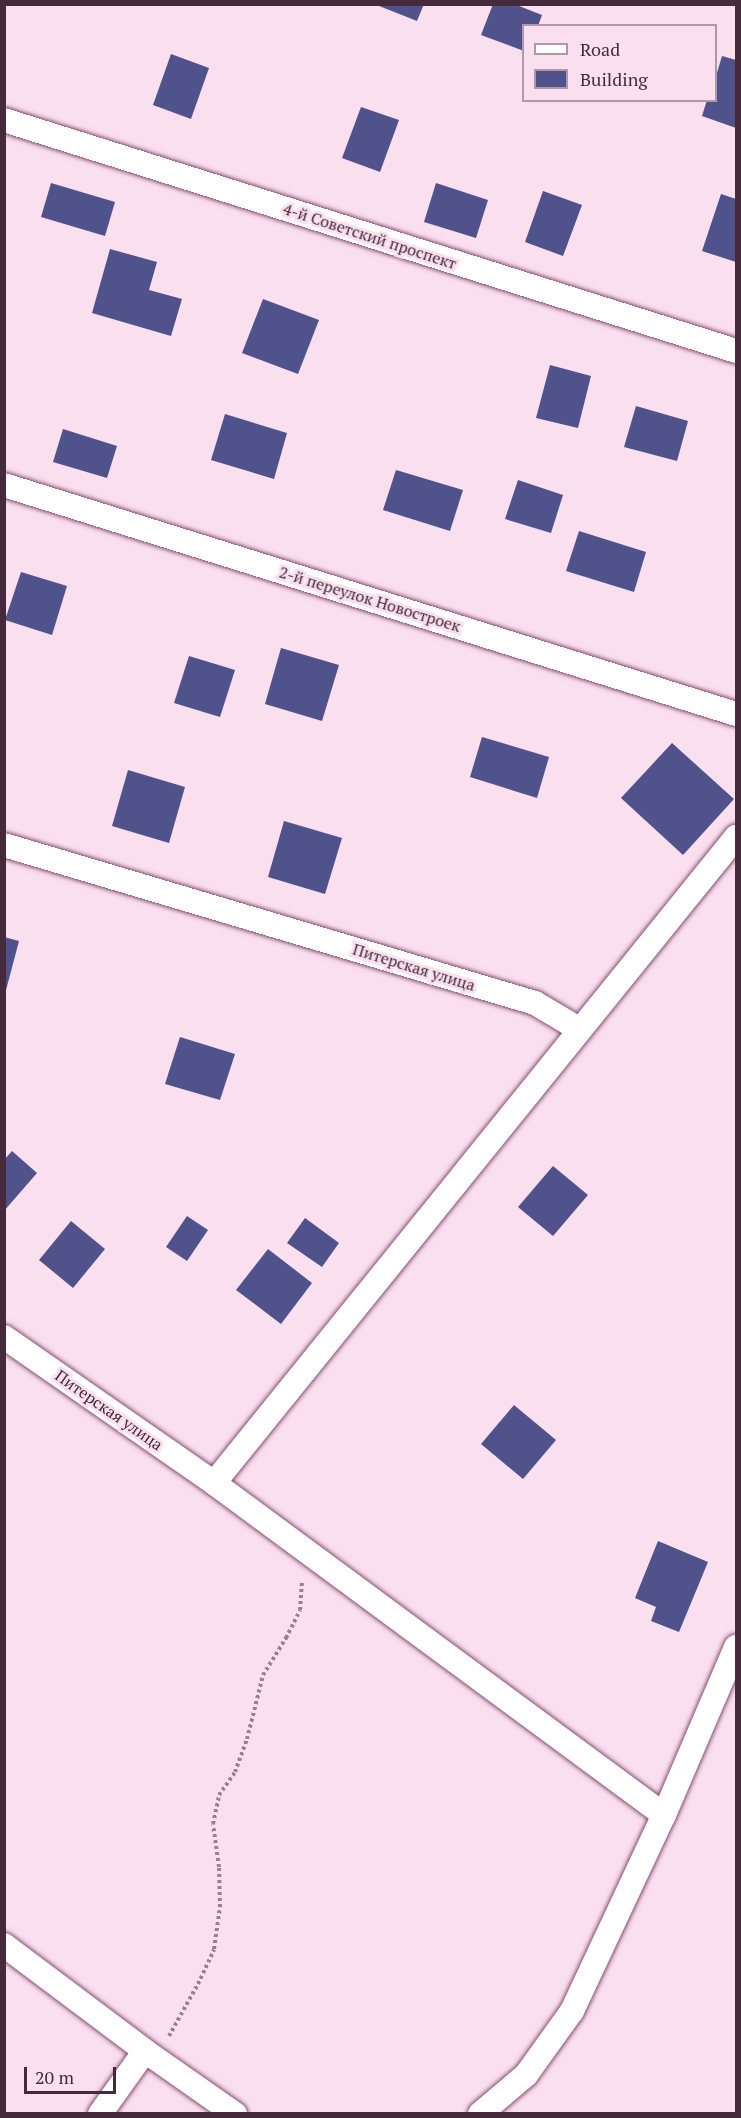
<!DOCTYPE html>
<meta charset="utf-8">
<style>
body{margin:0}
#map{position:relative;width:741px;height:2118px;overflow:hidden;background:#fadfef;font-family:"PT Serif",serif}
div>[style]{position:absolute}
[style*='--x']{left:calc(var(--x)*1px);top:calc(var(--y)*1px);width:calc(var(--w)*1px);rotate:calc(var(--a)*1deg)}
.building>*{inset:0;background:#50528c}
.path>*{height:4px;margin-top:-2px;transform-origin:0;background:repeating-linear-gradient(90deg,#9a7f90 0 3px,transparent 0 6px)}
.roads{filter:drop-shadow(0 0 2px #884d74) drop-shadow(0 0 2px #884d74)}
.minor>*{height:24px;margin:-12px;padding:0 12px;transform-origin:12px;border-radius:12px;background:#fff}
span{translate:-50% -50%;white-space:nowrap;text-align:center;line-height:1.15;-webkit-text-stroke:6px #fadfef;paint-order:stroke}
.street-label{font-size:16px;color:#442a3b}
.frame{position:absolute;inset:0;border:6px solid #442a3b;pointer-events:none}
.legend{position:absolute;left:522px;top:24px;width:195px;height:78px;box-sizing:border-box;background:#fadfef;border:2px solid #b197a7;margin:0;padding:8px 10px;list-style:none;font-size:18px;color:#442a3b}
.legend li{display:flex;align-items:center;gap:12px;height:30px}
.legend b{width:30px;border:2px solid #b197a7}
.scale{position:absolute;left:24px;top:2067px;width:92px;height:27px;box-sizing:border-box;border:3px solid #442a3b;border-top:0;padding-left:8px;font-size:18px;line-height:21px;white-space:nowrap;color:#442a3b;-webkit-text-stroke:4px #fadfef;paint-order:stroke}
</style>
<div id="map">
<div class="building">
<i style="clip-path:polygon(374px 4px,424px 4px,417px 21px)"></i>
<i style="clip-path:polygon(493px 4px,514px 4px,542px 15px,538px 26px,524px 26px,524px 51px,481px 35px)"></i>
<i style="clip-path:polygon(171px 54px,209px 68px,191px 119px,153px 105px)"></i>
<i style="clip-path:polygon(722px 56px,736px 60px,736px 128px,702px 116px,707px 100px,716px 100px,716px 76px)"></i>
<i style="clip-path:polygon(361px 107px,399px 120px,380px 172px,342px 158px)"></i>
<i style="clip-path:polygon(51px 183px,115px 202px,105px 236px,41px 217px)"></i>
<i style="clip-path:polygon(436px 183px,488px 200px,476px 238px,424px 222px)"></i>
<i style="clip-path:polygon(543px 191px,582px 205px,563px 256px,525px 242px)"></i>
<i style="clip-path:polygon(721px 194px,736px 199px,736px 262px,702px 251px)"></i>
<i style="clip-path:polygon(110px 249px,157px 262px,149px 290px,182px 299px,171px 336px,92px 313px)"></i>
<i style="clip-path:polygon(263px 299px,319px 320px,298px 374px,242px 353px)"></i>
<i style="clip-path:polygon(550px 365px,591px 376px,578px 428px,536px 418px)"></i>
<i style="clip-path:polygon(636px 406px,688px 421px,677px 461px,624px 447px)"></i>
<i style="clip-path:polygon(225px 414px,287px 433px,274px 479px,211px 460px)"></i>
<i style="clip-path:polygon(63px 429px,117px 446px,107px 478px,53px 462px)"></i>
<i style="clip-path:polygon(396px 470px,463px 490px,450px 531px,383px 510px)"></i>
<i style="clip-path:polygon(518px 480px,563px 495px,551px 533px,505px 519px)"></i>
<i style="clip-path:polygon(579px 531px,646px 552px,634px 592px,566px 571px)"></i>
<i style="clip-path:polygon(21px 572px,67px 586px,52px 635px,5px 620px)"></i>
<i style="clip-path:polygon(281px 648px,339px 665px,322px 721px,265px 704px)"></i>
<i style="clip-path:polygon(189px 656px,235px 670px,220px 717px,174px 703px)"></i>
<i style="clip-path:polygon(482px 737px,549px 757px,537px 798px,470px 777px)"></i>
<i style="clip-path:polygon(672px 743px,734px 799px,683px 855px,621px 798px)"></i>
<i style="clip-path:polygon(128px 770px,185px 787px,169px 843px,112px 826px)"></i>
<i style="clip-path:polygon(284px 821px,342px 838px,325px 894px,268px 877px)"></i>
<i style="clip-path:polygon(4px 937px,19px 941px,5px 994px,4px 994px)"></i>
<i style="clip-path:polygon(180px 1037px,235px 1054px,220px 1100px,165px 1084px)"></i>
<i style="clip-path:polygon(12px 1151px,37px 1173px,4px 1211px,4px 1160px)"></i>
<i style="clip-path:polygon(553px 1166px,588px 1195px,553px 1236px,518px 1207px)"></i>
<i style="clip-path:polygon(187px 1216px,208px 1230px,187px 1261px,166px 1247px)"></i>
<i style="clip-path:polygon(305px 1218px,339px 1243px,322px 1267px,287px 1243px)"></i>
<i style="clip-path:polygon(71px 1221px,105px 1249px,73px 1288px,39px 1260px)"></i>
<i style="clip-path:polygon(268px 1249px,312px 1283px,281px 1324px,236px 1290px)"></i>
<i style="clip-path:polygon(514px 1405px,556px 1440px,523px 1479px,481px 1444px)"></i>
<i style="clip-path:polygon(658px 1541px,708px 1562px,679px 1632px,651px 1621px,656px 1607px,635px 1598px)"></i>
</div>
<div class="path">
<i style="--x:169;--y:2036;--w:60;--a:-60.9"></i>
<i style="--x:198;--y:1984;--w:38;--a:-65"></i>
<i style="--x:214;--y:1949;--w:42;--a:-81.9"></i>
<i style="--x:220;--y:1907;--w:40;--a:-91.4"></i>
<i style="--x:219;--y:1867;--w:43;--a:-97.9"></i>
<i style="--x:213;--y:1824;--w:30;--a:-78"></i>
<i style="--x:219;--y:1795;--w:28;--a:-55"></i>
<i style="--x:235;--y:1772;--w:35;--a:-70"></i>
<i style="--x:247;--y:1739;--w:66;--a:-76"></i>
<i style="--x:263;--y:1675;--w:44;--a:-58.1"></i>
<i style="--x:286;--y:1638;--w:31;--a:-63"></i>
<i style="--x:300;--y:1610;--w:29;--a:-86"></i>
</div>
<div class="roads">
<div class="minor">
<i style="--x:4;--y:120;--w:768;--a:17.51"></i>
<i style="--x:4;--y:485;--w:767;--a:17.37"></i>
<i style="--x:4;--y:845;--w:554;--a:16.57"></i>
<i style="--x:535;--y:1003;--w:51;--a:30.6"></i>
<i style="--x:4;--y:1337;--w:256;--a:34.8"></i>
<i style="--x:664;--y:1815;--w:559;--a:-143.58"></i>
<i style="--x:214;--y:1483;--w:831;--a:-51.06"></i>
<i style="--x:4;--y:1945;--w:176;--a:36.9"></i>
<i style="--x:145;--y:2051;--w:110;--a:35"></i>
<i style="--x:100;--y:2114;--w:77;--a:-54.5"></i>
<i style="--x:480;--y:2114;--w:60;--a:-40.3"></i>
<i style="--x:526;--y:2075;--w:79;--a:-54.3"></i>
<i style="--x:572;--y:2011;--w:217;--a:-64.9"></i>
<i style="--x:664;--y:1815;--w:183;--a:-66.8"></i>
</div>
</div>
<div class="street-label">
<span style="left:370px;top:236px;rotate:18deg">4-й Советский проспект</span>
<span style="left:370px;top:599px;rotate:17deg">2-й переулок Новостроек</span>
<span style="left:414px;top:967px;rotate:17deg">Питерская улица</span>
<span style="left:109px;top:1410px;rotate:35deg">Питерская улица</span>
</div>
<div class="frame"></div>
<ul class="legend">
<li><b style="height:8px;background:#fff"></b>Road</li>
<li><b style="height:16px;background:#50528c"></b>Building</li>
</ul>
<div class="scale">20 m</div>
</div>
